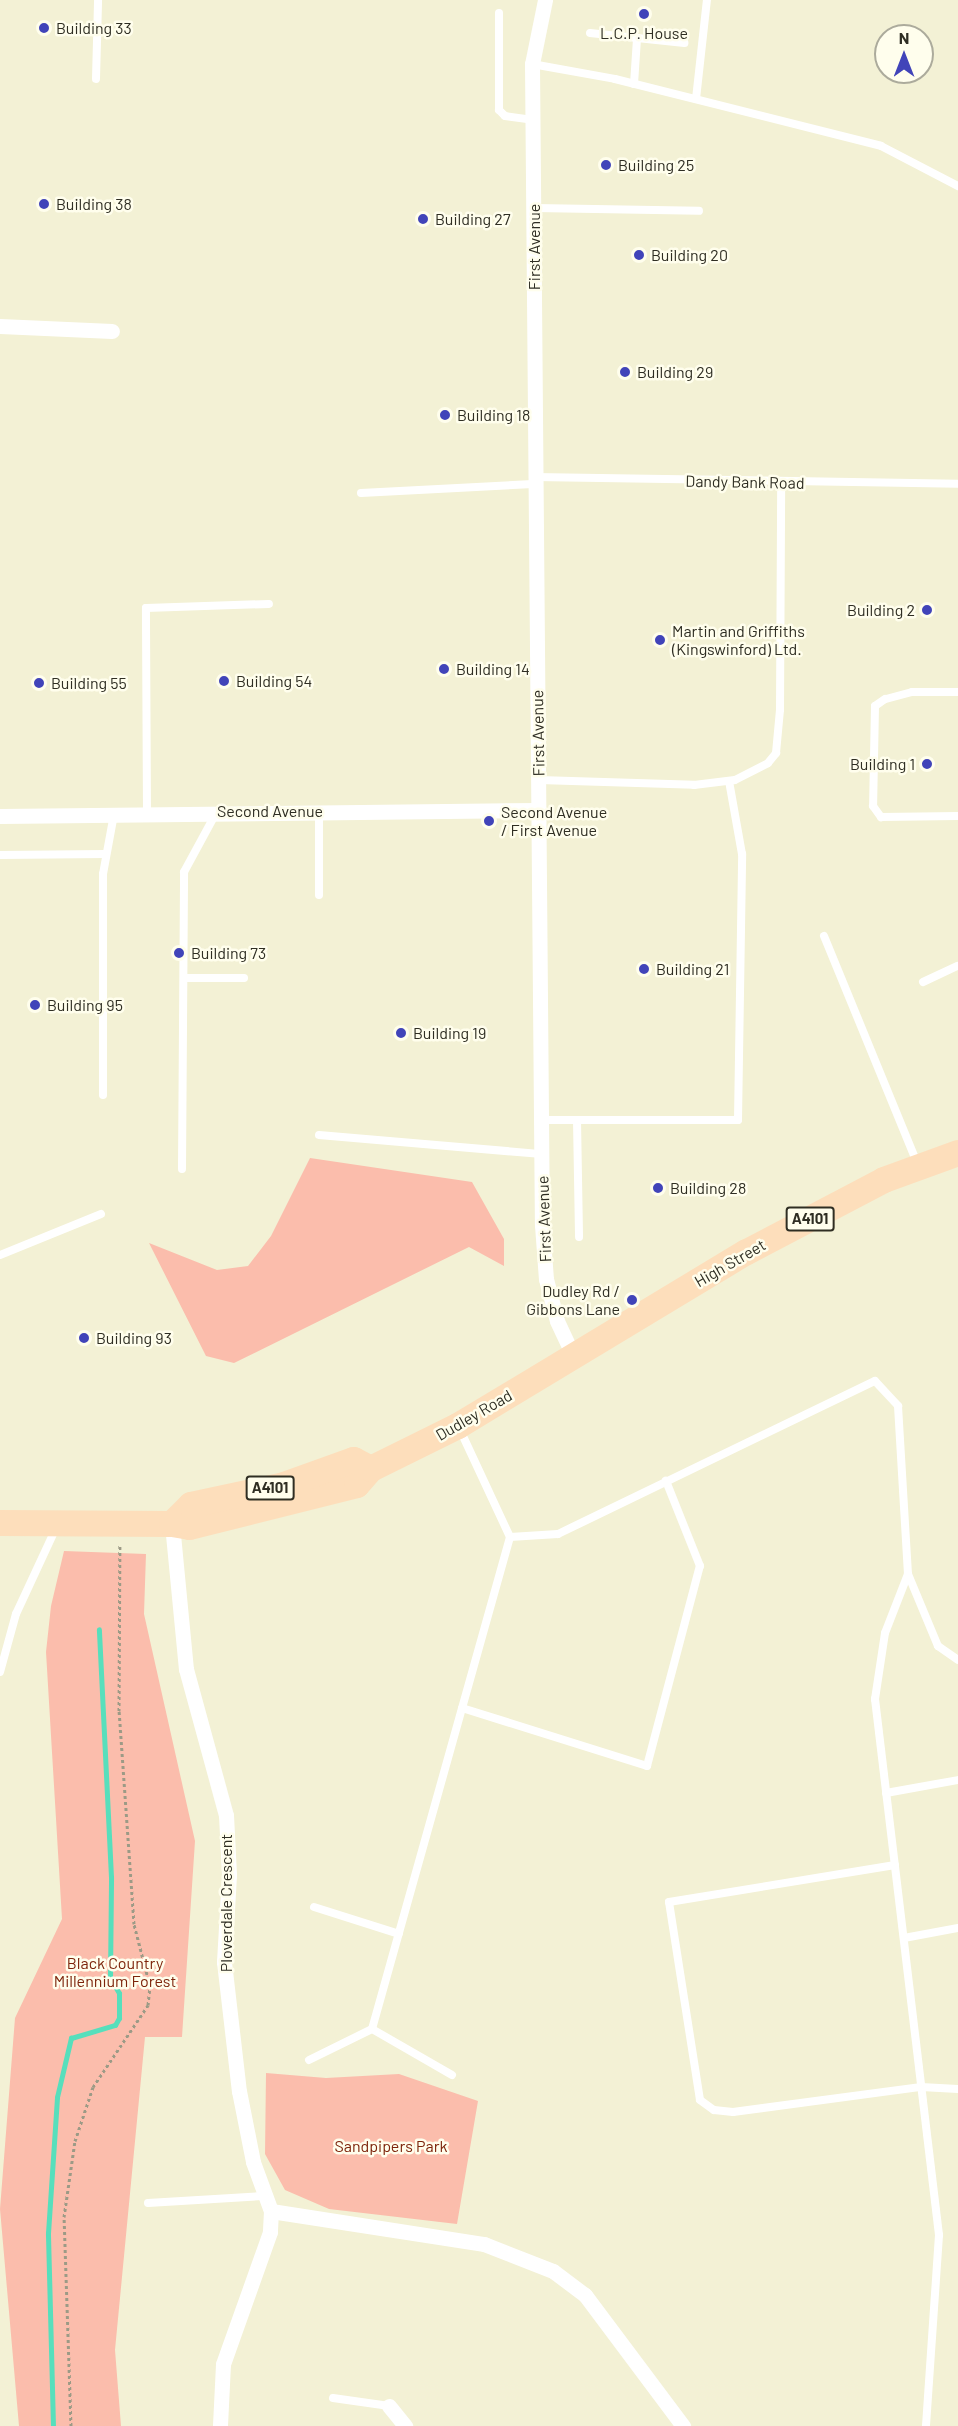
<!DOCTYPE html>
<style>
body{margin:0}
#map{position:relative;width:958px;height:2426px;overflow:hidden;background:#f3f1d5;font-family:Barlow,sans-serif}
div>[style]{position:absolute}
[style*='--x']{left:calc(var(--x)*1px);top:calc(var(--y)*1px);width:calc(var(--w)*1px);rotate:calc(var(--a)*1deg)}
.green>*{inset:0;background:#fbbdac}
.stream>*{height:5px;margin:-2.5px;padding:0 2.5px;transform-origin:2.5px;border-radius:2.5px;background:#57dfbc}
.path>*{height:3px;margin-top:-1.5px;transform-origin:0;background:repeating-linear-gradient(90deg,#9c9a86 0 3px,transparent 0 6px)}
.service>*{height:8px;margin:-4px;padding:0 4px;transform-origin:4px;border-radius:4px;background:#fff}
.minor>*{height:15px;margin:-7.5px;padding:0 7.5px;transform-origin:7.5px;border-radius:7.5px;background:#fff}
.primary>*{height:26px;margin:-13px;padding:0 13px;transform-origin:13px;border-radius:13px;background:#fddebb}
.dots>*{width:16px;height:16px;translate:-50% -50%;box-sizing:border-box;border:3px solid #fffeed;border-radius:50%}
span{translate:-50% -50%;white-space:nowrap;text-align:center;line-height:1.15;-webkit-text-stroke:5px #fffeed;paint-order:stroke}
.shield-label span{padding:2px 4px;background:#fffeed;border:2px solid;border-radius:4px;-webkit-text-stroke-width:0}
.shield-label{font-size:15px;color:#2f2e23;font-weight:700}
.poi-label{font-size:16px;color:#2f2e23}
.left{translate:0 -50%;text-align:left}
.right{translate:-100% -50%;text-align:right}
.street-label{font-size:16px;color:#2f2e23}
.park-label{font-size:16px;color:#7d240b}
.north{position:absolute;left:874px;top:24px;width:60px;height:60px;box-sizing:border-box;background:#fffeed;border:2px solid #acab9c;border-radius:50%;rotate:0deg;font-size:16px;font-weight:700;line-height:24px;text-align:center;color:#2f2e23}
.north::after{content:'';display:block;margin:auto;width:21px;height:27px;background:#4144b9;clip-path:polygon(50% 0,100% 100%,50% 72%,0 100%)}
</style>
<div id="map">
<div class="green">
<i style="clip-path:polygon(310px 1158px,472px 1182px,504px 1239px,504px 1266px,469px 1247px,234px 1363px,206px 1356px,149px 1243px,217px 1270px,248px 1266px,271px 1236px)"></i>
<i style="clip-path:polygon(64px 1551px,146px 1554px,144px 1614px,195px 1841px,182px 2037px,145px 2037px,115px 2350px,121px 2426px,19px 2426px,0 2209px,15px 2018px,62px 1919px,46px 1652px,51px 1606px)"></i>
<i style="clip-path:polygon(266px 2073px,326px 2078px,399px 2074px,478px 2101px,457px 2224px,329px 2209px,285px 2190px,265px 2154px)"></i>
</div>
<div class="stream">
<i style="--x:53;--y:2426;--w:193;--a:-91.5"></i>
<i style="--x:48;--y:2233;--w:136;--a:-86.2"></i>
<i style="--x:57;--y:2097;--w:61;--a:-76.7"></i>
<i style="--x:71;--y:2038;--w:46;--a:-16.5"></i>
<i style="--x:115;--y:2025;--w:8;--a:-60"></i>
<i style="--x:119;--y:2018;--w:25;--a:-90"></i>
<i style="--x:119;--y:1993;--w:17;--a:-121"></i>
<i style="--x:110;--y:1978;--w:101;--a:-89.4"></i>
<i style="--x:111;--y:1877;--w:248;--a:-92.8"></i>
</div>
<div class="path">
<i style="--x:71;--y:2426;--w:209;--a:-91.9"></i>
<i style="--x:64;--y:2217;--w:77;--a:-81.8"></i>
<i style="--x:75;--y:2141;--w:57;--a:-71.6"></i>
<i style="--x:93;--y:2087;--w:99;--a:-56.1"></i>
<i style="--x:148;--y:2005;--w:19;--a:-84"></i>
<i style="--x:150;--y:1986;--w:64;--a:-104.5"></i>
<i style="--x:134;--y:1924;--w:214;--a:-94"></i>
<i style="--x:119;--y:1711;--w:167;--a:-89.7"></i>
</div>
<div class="service">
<i style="--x:499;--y:13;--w:97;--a:90"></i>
<i style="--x:499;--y:110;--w:8;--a:45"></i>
<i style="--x:505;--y:116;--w:28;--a:8"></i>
<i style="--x:590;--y:33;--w:95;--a:6.1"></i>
<i style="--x:532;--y:64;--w:84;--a:10.2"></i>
<i style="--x:615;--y:79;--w:274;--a:14.1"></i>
<i style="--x:881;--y:146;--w:87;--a:27.5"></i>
<i style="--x:96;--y:79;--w:79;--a:-88.5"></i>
<i style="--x:634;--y:84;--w:45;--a:-86.2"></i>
<i style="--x:696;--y:99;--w:100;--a:-83.7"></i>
<i style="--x:535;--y:208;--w:164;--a:1"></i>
<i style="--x:534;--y:477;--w:424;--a:0.9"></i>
<i style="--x:361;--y:493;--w:172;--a:-3"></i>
<i style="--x:958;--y:692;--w:46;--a:180"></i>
<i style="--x:912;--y:692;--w:28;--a:165"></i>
<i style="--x:885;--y:699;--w:12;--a:145"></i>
<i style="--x:875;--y:706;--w:100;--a:91.1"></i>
<i style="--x:873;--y:806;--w:14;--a:54"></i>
<i style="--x:881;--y:817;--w:77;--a:-0.7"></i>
<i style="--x:539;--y:780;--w:155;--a:1.8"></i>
<i style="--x:694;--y:785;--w:41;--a:-7"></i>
<i style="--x:735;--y:780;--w:37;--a:-27"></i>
<i style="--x:768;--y:763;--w:13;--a:-51"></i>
<i style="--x:776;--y:753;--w:43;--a:-84.7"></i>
<i style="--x:780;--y:710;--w:226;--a:-89.7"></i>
<i style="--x:319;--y:811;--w:84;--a:90"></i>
<i style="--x:147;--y:812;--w:204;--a:-90.3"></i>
<i style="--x:146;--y:608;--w:123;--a:-1.9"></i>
<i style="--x:0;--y:855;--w:106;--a:-0.5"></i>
<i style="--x:824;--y:936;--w:245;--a:67.7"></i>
<i style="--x:184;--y:978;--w:60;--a:0"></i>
<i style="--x:923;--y:982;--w:38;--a:-25"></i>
<i style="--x:103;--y:1095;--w:221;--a:-90"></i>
<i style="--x:103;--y:874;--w:61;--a:-79.6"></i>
<i style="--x:541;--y:1120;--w:197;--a:0"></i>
<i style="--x:738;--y:1120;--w:266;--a:-89.1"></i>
<i style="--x:742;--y:854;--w:74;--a:-100.1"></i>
<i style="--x:577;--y:1120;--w:117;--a:89"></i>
<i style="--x:319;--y:1135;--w:224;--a:4.9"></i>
<i style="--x:182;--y:1169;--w:297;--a:-89.6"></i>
<i style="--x:184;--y:872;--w:67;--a:-61.5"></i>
<i style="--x:0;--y:1255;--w:109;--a:-22.1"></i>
<i style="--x:510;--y:1537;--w:48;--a:-3.6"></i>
<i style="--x:558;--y:1534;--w:352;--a:-25.8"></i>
<i style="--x:875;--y:1381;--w:34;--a:47"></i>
<i style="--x:898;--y:1406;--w:168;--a:86.6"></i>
<i style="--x:908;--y:1574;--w:78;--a:67.4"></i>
<i style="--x:938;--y:1646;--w:24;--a:35"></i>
<i style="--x:908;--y:1574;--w:63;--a:111.3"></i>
<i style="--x:885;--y:1633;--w:67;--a:98.6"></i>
<i style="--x:875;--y:1699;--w:540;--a:83.19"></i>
<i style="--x:939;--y:2235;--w:191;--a:93.9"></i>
<i style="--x:0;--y:1672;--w:60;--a:-74.6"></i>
<i style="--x:16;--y:1614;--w:95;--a:-65.1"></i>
<i style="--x:462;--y:1708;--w:194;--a:17.4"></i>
<i style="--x:647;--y:1766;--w:207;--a:-75.2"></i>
<i style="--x:700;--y:1566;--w:92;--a:-111.8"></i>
<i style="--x:886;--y:1793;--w:73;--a:-10.2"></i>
<i style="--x:895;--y:1865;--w:229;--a:170.7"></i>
<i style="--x:669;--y:1902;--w:200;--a:81.1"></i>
<i style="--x:700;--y:2100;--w:17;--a:36"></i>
<i style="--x:714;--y:2110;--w:19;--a:6"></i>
<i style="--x:733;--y:2112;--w:190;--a:-7.6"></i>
<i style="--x:921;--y:2087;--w:37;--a:3"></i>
<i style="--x:314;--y:1907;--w:89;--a:17.6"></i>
<i style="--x:904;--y:1938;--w:55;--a:-10.5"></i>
<i style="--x:309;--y:2060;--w:70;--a:-26.2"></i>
<i style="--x:452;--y:2075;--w:92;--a:-150.1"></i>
<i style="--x:372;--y:2029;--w:511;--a:-74.33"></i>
<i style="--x:510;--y:1537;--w:118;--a:-115"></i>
<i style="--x:148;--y:2203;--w:115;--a:-3.5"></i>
<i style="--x:333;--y:2398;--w:57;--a:8.1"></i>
</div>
<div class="minor">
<i style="--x:545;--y:0;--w:65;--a:101.5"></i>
<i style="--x:532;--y:64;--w:1161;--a:89.51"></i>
<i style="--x:542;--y:1225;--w:54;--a:85.8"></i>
<i style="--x:546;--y:1279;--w:43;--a:75.3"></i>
<i style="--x:557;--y:1321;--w:38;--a:65"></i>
<i style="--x:0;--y:326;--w:112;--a:2.6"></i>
<i style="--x:0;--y:816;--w:539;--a:-0.64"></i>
<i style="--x:172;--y:1524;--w:146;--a:84.5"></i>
<i style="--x:186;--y:1669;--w:151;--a:74.7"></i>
<i style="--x:226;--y:1815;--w:60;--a:87.1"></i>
<i style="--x:229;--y:1875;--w:87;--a:93.3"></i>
<i style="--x:224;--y:1962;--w:130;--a:83.4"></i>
<i style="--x:239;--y:2091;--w:72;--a:78.8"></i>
<i style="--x:253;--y:2162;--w:52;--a:69.8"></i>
<i style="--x:271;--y:2211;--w:21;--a:93"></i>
<i style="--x:270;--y:2232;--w:140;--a:109.6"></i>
<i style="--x:223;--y:2364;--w:62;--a:92.8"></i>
<i style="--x:271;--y:2211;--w:216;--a:8.8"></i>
<i style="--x:484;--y:2244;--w:74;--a:21.4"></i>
<i style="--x:553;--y:2271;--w:40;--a:37"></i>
<i style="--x:585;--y:2295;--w:164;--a:53.2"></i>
<i style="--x:389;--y:2406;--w:26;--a:51"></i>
</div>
<div class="primary">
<i style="--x:0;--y:1523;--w:172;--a:0.3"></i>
<i style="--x:172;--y:1524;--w:18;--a:9"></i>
<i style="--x:190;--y:1527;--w:172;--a:-14.1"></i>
<i style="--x:357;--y:1485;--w:21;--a:-49"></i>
<i style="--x:371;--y:1469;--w:97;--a:-26.3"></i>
<i style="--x:458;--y:1426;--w:337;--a:-31.1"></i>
<i style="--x:747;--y:1252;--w:155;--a:-27.7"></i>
<i style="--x:884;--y:1180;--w:79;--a:-20"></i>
<i style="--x:172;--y:1524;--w:27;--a:-45"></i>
<i style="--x:191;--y:1505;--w:95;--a:-12.1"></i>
<i style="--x:284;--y:1485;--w:74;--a:-19.7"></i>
<i style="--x:354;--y:1460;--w:19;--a:28"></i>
</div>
<div class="dots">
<i style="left:644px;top:14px;background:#4144b9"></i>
<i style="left:44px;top:28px;background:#4144b9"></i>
<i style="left:606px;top:165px;background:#4144b9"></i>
<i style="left:44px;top:204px;background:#4144b9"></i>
<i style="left:423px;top:219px;background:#4144b9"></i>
<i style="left:639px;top:255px;background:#4144b9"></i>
<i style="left:625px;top:372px;background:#4144b9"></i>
<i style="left:445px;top:415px;background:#4144b9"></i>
<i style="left:927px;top:610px;background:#4144b9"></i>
<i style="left:660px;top:640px;background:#4144b9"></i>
<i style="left:444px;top:669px;background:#4144b9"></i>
<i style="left:224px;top:681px;background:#4144b9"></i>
<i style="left:39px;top:683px;background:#4144b9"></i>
<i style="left:927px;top:764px;background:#4144b9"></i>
<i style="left:489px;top:821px;background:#4144b9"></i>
<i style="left:179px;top:953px;background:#4144b9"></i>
<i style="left:644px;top:969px;background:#4144b9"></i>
<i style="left:35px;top:1005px;background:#4144b9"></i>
<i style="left:401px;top:1033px;background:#4144b9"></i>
<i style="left:658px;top:1188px;background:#4144b9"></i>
<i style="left:632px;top:1300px;background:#4144b9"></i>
<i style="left:84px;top:1338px;background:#4144b9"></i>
</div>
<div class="shield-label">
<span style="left:810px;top:1219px">A4101</span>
<span style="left:270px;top:1488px">A4101</span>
</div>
<div class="poi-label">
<span class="left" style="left:56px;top:28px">Building 33</span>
<span style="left:644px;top:33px">L.C.P. House</span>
<span class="left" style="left:618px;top:165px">Building 25</span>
<span class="left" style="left:56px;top:204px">Building 38</span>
<span class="left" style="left:435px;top:219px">Building 27</span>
<span class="left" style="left:651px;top:255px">Building 20</span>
<span class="left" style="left:637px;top:372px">Building 29</span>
<span class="left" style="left:457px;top:415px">Building 18</span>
<span class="right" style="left:915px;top:610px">Building 2</span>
<span class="left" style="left:672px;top:640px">Martin and Griffiths<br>(Kingswinford) Ltd.</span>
<span class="left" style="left:456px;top:669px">Building 14</span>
<span class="left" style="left:236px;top:681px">Building 54</span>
<span class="left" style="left:51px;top:683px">Building 55</span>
<span class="right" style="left:915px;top:764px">Building 1</span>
<span class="left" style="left:501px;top:821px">Second Avenue<br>/ First Avenue</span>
<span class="left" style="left:191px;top:953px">Building 73</span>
<span class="left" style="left:656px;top:969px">Building 21</span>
<span class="left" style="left:47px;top:1005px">Building 95</span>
<span class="left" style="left:413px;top:1033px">Building 19</span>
<span class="left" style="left:670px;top:1188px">Building 28</span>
<span class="right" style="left:620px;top:1300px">Dudley Rd /<br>Gibbons Lane</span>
<span class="left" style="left:96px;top:1338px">Building 93</span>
</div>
<div class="street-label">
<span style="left:534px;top:247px;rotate:-90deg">First Avenue</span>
<span style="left:745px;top:482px;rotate:1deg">Dandy Bank Road</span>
<span style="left:538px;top:733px;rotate:-91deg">First Avenue</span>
<span style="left:270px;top:811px">Second Avenue</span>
<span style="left:544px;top:1219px;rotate:-92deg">First Avenue</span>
<span style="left:730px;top:1263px;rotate:-30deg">High Street</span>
<span style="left:474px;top:1415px;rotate:-30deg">Dudley Road</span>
<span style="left:226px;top:1903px;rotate:-90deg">Ploverdale Crescent</span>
</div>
<div class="park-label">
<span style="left:115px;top:1972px">Black Country<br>Millennium Forest</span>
<span style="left:391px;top:2146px">Sandpipers Park</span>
</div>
<div class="north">N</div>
</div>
